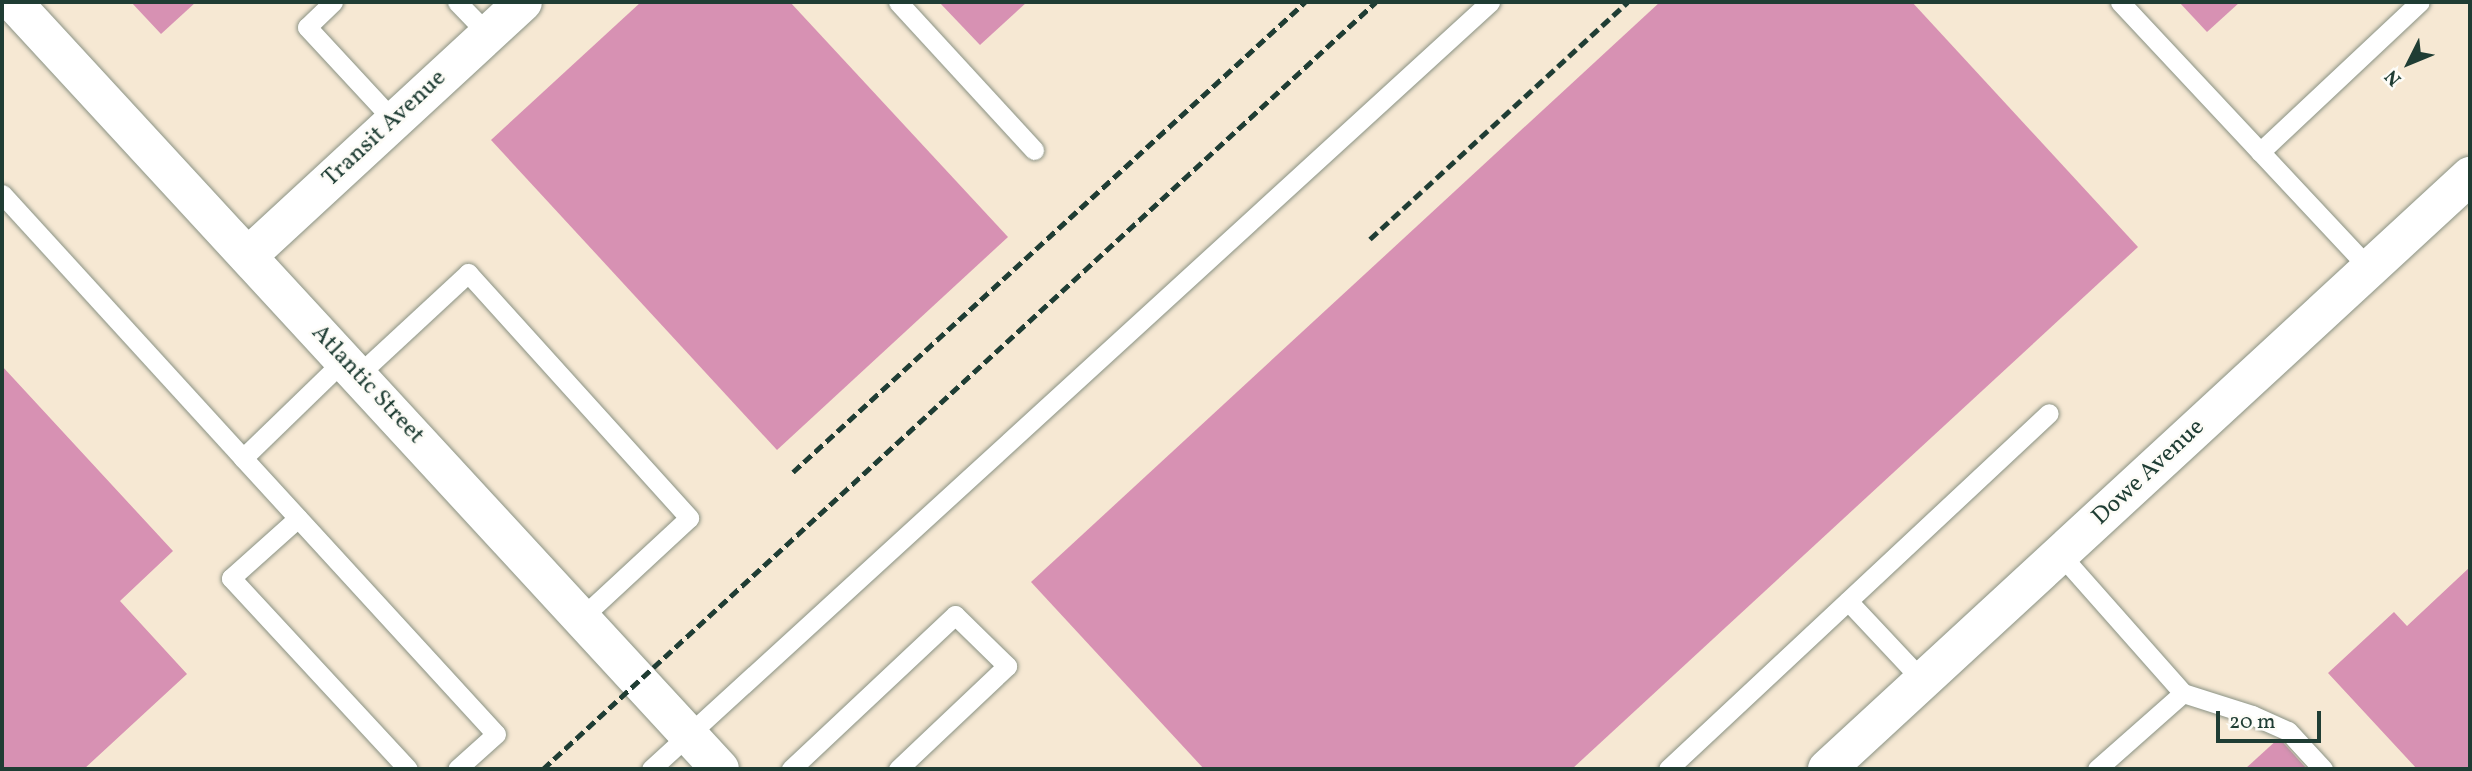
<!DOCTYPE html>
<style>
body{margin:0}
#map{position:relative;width:2472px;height:771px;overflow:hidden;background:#f6e8d3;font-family:Vollkorn,serif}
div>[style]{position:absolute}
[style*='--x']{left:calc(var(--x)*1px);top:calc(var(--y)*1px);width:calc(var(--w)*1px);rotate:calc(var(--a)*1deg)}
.building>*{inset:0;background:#d791b3}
.roads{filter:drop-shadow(0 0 2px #8a9284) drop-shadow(0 0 2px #8a9284)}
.service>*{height:19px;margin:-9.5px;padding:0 9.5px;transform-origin:9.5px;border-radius:9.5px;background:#fff}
.minor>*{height:38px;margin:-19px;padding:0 19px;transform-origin:19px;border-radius:19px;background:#fff}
.rail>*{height:5px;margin-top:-2.5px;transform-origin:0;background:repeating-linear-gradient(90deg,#1f3d34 0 10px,transparent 0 15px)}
span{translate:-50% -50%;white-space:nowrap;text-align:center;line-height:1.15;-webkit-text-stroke:5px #fdfcf7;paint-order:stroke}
.street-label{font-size:24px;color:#1f3d34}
.frame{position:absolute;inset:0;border:4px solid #1f3d34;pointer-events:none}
.north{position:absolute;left:2374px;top:28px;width:70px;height:70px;-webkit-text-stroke:5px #fdfcf7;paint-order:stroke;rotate:227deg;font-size:19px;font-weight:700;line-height:28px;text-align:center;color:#1f3d34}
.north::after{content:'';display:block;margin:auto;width:24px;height:32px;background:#1f3d34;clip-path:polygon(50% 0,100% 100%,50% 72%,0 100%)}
.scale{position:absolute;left:2216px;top:711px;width:105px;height:32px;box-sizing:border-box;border:4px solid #1f3d34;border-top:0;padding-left:9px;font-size:21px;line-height:24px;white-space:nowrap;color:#1f3d34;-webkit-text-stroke:5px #fdfcf7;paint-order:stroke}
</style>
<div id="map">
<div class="building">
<i style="clip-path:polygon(131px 2px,196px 2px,161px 34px)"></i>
<i style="clip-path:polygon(641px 2px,790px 2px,1008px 237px,777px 450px,491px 140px)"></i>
<i style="clip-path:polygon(939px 2px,1027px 2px,980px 45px)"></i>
<i style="clip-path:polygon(1660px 2px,1912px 2px,2138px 247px,1572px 769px,1204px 769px,1031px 582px)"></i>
<i style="clip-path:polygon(2179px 2px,2240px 2px,2207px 32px)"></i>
<i style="clip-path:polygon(2px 366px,173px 551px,120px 601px,187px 674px,84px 769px,2px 769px)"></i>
<i style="clip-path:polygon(2470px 567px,2470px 769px,2417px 769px,2328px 673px,2394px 612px,2407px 626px)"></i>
<i style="clip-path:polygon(2279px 738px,2307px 769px,2245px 769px)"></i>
</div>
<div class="roads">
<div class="service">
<i style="--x:333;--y:2;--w:36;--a:136"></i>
<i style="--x:307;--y:27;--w:128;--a:47.2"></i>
<i style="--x:457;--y:2;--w:45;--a:45.9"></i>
<i style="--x:898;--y:2;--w:201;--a:47.4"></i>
<i style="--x:2120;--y:2;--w:366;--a:46.9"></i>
<i style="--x:2260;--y:152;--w:219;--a:-43.2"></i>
<i style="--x:2;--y:194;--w:357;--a:47.6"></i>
<i style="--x:243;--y:458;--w:141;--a:-44.1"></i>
<i style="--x:358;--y:375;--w:150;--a:-42.8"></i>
<i style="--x:468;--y:273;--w:330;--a:47.9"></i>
<i style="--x:689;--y:518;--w:146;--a:137.2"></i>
<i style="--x:243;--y:458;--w:374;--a:47.5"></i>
<i style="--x:496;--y:734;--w:52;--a:138.1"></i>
<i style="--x:298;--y:518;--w:90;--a:138.2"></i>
<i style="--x:231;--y:578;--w:260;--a:47.2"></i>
<i style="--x:2060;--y:554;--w:186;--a:48.5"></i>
<i style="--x:2183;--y:693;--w:115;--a:138.5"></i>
<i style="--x:1848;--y:601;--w:110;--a:46.8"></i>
<i style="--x:2183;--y:693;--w:72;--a:17.7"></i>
<i style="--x:2252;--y:715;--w:39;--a:24"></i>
<i style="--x:2288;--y:731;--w:52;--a:47.4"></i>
<i style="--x:651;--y:769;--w:1137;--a:-42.43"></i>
<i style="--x:791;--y:769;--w:225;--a:-43.2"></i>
<i style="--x:955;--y:615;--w:73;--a:44.4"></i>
<i style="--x:1007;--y:666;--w:150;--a:136.6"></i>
<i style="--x:1668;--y:769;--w:521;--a:-43.06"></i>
</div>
<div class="minor">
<i style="--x:13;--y:2;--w:1043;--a:47.33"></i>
<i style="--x:248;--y:256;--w:374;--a:-42.7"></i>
<i style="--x:1827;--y:769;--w:875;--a:-42.68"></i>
</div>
</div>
<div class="rail">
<i style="--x:1370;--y:239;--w:350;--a:-42.6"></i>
<i style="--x:793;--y:472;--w:695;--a:-42.55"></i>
<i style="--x:543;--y:769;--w:1132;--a:-42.64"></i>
</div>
<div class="street-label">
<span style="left:385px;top:129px;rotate:-43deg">Transit Avenue</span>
<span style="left:367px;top:385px;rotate:47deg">Atlantic Street</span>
<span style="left:2149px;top:473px;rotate:-43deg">Dowe Avenue</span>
</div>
<div class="frame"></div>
<div class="north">N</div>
<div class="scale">20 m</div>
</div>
